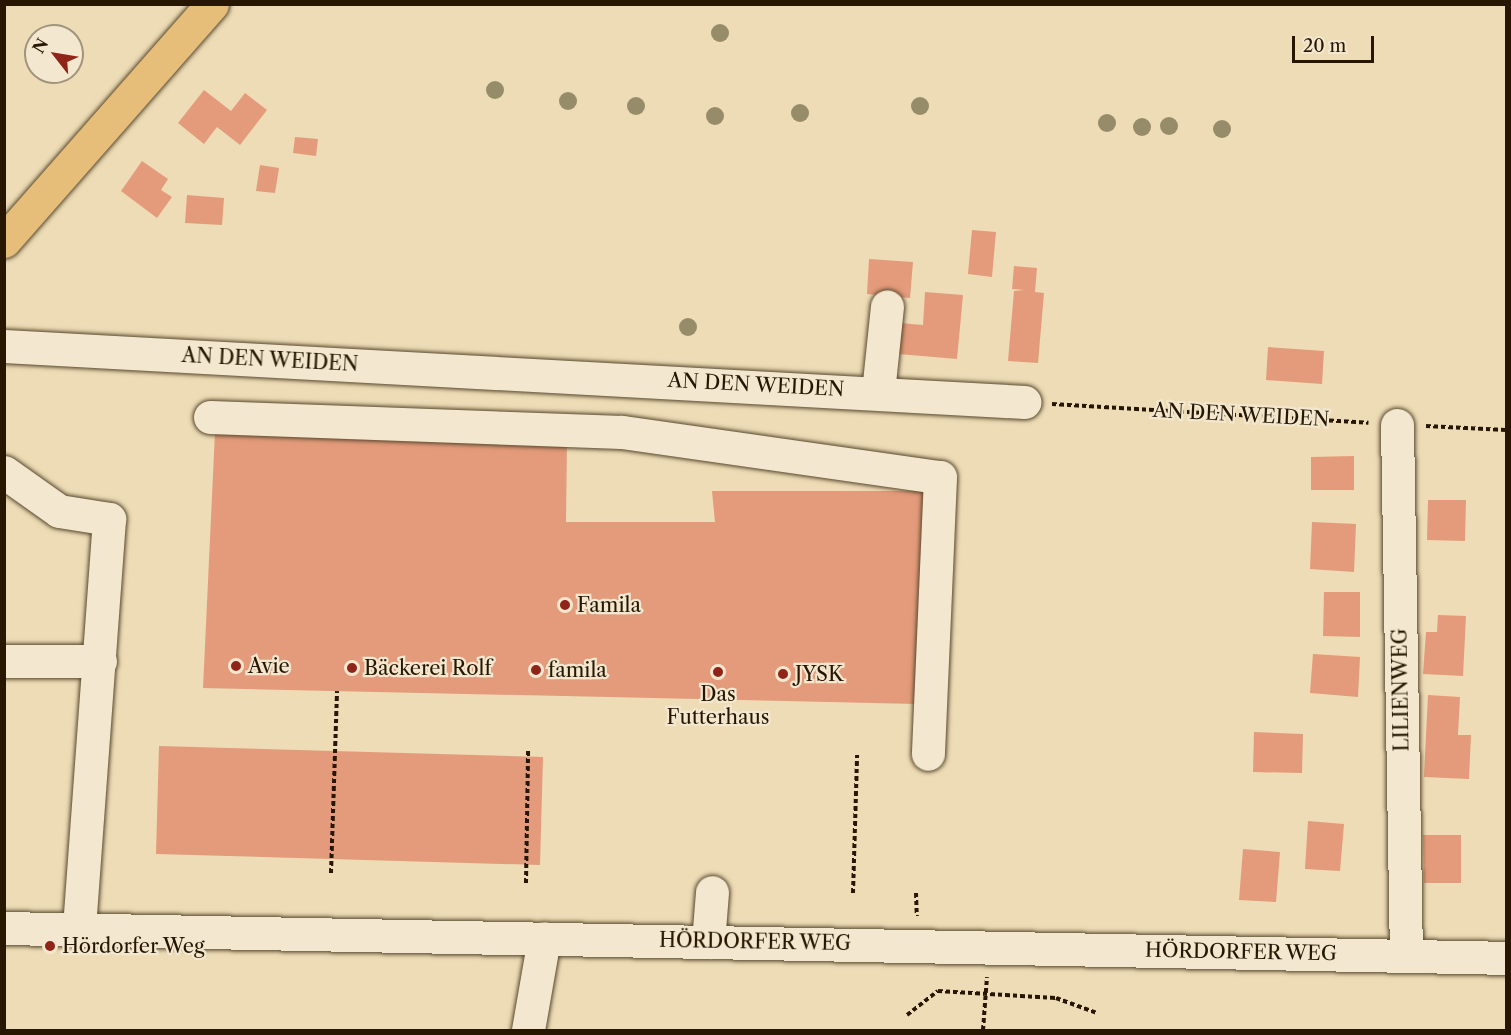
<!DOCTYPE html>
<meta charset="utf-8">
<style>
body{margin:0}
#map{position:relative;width:1511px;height:1035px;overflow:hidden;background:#eddcb5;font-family:"Libre Caslon Text",serif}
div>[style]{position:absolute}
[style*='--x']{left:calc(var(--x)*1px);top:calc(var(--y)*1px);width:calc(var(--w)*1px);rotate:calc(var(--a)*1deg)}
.building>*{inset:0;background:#e49b7b}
.path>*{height:4px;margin-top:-2px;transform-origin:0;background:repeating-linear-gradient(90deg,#271701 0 4.5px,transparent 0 7.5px)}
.roads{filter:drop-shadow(0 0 2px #58482e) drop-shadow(0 0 2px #58482e)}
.minor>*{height:33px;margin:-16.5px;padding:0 16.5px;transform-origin:16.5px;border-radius:16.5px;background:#f3e8cf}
.major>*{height:33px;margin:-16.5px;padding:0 16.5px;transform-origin:16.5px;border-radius:16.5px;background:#e6be7a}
.trees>*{width:18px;height:18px;margin:-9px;border-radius:50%;background:#978c6a}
.dots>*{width:16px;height:16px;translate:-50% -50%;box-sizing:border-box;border:3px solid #f3e8cf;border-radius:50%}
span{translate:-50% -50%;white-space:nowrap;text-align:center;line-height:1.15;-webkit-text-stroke:4.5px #f3e8cf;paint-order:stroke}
.street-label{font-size:20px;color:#271701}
.poi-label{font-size:20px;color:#271701}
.left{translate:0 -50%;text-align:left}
.frame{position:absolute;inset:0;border:6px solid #271701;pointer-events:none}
.north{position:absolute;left:24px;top:24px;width:60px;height:60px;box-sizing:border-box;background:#f3e8cf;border:2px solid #a1947d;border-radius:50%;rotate:301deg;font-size:16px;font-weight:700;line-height:24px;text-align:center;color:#271701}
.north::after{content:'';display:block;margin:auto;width:21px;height:27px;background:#8f2418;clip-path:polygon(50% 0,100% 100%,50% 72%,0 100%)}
.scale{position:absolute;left:1292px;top:36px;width:82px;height:27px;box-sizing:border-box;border:3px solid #271701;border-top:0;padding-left:8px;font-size:18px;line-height:21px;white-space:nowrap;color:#271701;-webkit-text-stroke:4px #f3e8cf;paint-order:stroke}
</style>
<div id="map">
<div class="building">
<i style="clip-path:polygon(204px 90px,231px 111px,245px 93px,267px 110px,240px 145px,217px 127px,204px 144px,178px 123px)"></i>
<i style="clip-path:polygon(295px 137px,318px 139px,316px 156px,293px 153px)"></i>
<i style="clip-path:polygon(142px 161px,168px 179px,161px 190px,172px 197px,157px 218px,121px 191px)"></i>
<i style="clip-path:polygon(260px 165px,279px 168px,275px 193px,256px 191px)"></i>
<i style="clip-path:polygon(187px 195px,224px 198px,222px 225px,185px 223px)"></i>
<i style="clip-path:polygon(972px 230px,996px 232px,992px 277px,968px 274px)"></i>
<i style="clip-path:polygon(869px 259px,913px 262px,910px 298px,867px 294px)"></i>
<i style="clip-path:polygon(1014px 266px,1037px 268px,1035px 292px,1044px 293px,1038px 363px,1008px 361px,1014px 291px,1024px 290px,1012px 289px)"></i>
<i style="clip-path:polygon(925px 292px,963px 295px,957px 359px,887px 353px,889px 322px,923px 325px)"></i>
<i style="clip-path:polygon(1268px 347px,1324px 351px,1322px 384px,1266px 380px)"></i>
<i style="clip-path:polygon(215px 432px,567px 441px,566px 522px,715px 522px,712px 491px,929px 491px,917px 704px,203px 688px)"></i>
<i style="clip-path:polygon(1354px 456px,1354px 490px,1311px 490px,1311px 457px)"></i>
<i style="clip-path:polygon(1428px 500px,1466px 500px,1465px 541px,1427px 540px)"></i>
<i style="clip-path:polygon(1312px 522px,1356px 524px,1354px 572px,1310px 569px)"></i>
<i style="clip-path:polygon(1324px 592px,1360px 592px,1360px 637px,1323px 636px)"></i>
<i style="clip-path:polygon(1438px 615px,1466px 616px,1463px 676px,1423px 674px,1426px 632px,1437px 632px)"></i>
<i style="clip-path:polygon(1313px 654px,1360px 657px,1358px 697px,1310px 693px)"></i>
<i style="clip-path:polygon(1428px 695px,1460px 697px,1458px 735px,1471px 735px,1469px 779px,1424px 777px)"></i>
<i style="clip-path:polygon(1254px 732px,1303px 734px,1302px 773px,1253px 772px)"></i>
<i style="clip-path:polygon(159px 746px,543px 757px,540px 865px,156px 854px)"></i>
<i style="clip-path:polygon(1308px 821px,1344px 824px,1340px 871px,1305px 869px)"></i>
<i style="clip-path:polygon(1423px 835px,1461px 835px,1461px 883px,1424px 883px)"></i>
<i style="clip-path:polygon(1243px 849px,1280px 852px,1276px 902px,1239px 900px)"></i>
</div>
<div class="path">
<i style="--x:1052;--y:404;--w:317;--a:3.4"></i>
<i style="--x:1426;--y:426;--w:80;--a:2.9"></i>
<i style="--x:331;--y:873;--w:182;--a:-88.1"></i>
<i style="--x:526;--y:883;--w:133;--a:-89.1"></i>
<i style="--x:853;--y:893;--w:138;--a:-88.3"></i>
<i style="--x:916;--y:893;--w:23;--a:88"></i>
<i style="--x:907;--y:1015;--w:39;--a:-38"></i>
<i style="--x:938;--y:991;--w:118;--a:3.4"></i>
<i style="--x:1056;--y:998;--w:44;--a:20.1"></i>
<i style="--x:983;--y:1030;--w:53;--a:-85.7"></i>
</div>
<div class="roads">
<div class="minor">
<i style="--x:4;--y:346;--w:1022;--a:3.14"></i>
<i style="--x:878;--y:392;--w:86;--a:-84"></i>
<i style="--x:210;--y:417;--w:412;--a:2.1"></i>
<i style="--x:622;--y:432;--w:321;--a:8.1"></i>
<i style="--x:940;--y:477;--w:277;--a:92.5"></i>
<i style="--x:1397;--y:425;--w:531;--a:89.03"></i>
<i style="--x:4;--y:472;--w:67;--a:35.3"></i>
<i style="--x:59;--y:511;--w:51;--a:9.1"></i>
<i style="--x:109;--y:519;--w:410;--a:94.2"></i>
<i style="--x:4;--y:661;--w:96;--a:0"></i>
<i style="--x:4;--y:928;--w:1502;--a:1.14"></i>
<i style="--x:708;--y:942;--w:50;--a:-85.4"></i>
<i style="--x:528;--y:1030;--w:93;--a:-80.1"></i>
</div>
<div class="major">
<i style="--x:4;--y:241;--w:315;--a:-48.7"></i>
</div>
</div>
<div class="trees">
<i style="left:720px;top:33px"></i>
<i style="left:495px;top:90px"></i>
<i style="left:568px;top:101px"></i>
<i style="left:636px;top:106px"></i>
<i style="left:920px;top:106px"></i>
<i style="left:800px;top:113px"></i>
<i style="left:715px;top:116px"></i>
<i style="left:1107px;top:123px"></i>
<i style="left:1169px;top:126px"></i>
<i style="left:1142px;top:127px"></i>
<i style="left:1222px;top:129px"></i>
<i style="left:688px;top:327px"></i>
</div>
<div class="dots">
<i style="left:565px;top:605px;background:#8f2418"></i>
<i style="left:236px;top:666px;background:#8f2418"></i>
<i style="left:352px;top:668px;background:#8f2418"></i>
<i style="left:536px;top:670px;background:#8f2418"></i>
<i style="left:718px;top:672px;background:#8f2418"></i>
<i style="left:783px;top:674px;background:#8f2418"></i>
<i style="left:50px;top:946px;background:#8f2418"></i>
</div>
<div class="street-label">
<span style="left:270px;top:360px;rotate:3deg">AN DEN WEIDEN</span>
<span style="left:756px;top:385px;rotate:3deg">AN DEN WEIDEN</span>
<span style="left:1241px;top:415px;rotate:3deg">AN DEN WEIDEN</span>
<span style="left:1401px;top:690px;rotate:-91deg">LILIENWEG</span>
<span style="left:755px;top:942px;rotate:1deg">HÖRDORFER WEG</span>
<span style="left:1241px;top:952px;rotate:1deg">HÖRDORFER WEG</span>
</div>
<div class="poi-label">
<span class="left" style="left:577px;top:605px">Famila</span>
<span class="left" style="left:248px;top:666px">Avie</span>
<span class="left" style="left:364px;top:668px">Bäckerei Rolf</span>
<span class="left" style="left:548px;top:670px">famila</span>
<span class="left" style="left:795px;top:674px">JYSK</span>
<span style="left:718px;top:706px">Das<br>Futterhaus</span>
<span class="left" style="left:62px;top:946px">Hördorfer Weg</span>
</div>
<div class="frame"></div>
<div class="north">N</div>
<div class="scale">20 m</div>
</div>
